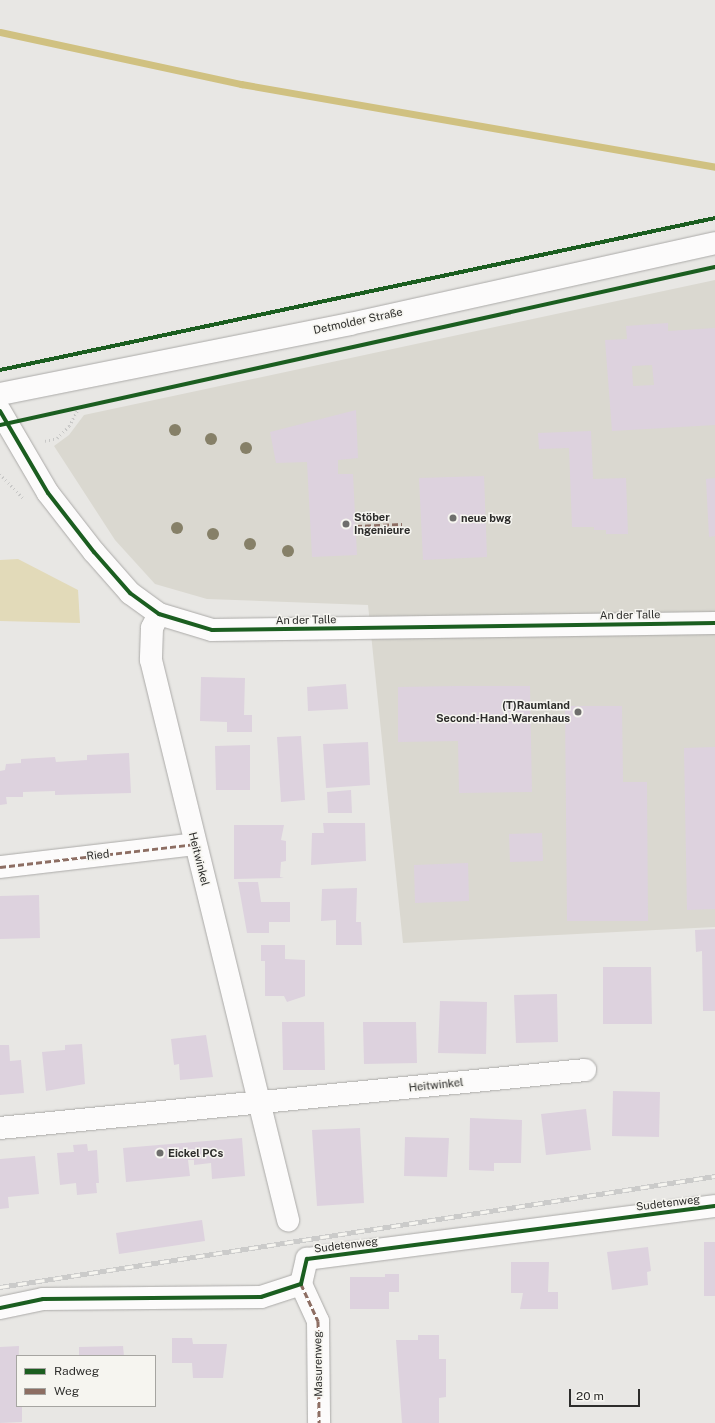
<!DOCTYPE html>
<meta charset="utf-8">
<style>
body{margin:0}
#map{position:relative;width:715px;height:1423px;overflow:hidden;background:#e8e7e4;font-family:"Public Sans",sans-serif}
div>[style]{position:absolute}
[style*='--x']{left:calc(var(--x)*1px);top:calc(var(--y)*1px);width:calc(var(--w)*1px);rotate:calc(var(--a)*1deg)}
.built>*{inset:0;background:#dad8d0}
.green>*{inset:0;background:#e2dab9}
.stream>*{height:7px;margin:-3.5px;padding:0 3.5px;transform-origin:3.5px;border-radius:3.5px;background:#d0c181}
.building>*{inset:0;background:#ddd2de}
.path>*{height:2.5px;margin-top:-1.25px;transform-origin:0;background:repeating-linear-gradient(90deg,#c7c7c6 0 1px,transparent 0 4px)}
.roads{filter:drop-shadow(0 0 1px #abaaa8) drop-shadow(0 0 1px #abaaa8)}
.minor>*{height:22px;margin:-11px;padding:0 11px;transform-origin:11px;border-radius:11px;background:#fcfbfb}
.tertiary>*{height:22px;margin:-11px;padding:0 11px;transform-origin:11px;border-radius:11px;background:#fcfbfb}
.rail>*{height:4.5px;margin-top:-2.25px;transform-origin:0;background:repeating-linear-gradient(90deg,#f6f5f0 0 9px,#cbcbca 0 18px);box-sizing:border-box;border-block:1px solid #cbcbca}
.quiet>*{height:3px;margin-top:-1.5px;transform-origin:0;background:repeating-linear-gradient(90deg,#8d6e63 0 6px,transparent 0 9px)}
.cycleway>*{height:4px;margin:-2px;padding:0 2px;transform-origin:2px;border-radius:2px;background:#1b5e20}
.trees>*{width:12px;height:12px;margin:-6px;border-radius:50%;background:#868068}
.dots>*{width:11px;height:11px;translate:-50% -50%;box-sizing:border-box;border:2px solid #f6f5f0;border-radius:50%}
span{translate:-50% -50%;white-space:nowrap;text-align:center;line-height:1.15;-webkit-text-stroke:3px #f6f5f0;paint-order:stroke}
.street-label{font-size:11px;color:#2d2d2b}
.poi-label{font-size:11px;color:#2d2d2b;font-weight:700}
.left{translate:0 -50%;text-align:left}
.right{translate:-100% -50%;text-align:right}
.legend{position:absolute;left:16px;top:1355px;width:140px;height:52px;box-sizing:border-box;background:#f6f5f0;border:1px solid #a6a5a1;margin:0;padding:5px 7px;list-style:none;font-size:12px;color:#2d2d2b}
.legend li{display:flex;align-items:center;gap:8px;height:20px}
.legend b{width:20px;border:1px solid #a6a5a1}
.scale{position:absolute;left:569px;top:1389px;width:71px;height:18px;box-sizing:border-box;border:2px solid #2d2d2b;border-top:0;padding-left:5px;font-size:12px;line-height:14px;white-space:nowrap;color:#2d2d2b;-webkit-text-stroke:3px #f6f5f0;paint-order:stroke}
</style>
<div id="map">
<div class="built">
<i style="clip-path:polygon(715px 280px,715px 927px,403px 943px,368px 605px,207px 599px,155px 584px,115px 540px,54px 446px,69px 435px,84px 415px)"></i>
</div>
<div class="green">
<i style="clip-path:polygon(18px 559px,78px 590px,80px 623px,0 621px,0 560px)"></i>
</div>
<div class="stream">
<i style="--x:0;--y:32;--w:247;--a:12.2"></i>
<i style="--x:241;--y:84;--w:481;--a:9.9"></i>
</div>
<div class="building">
<i style="clip-path:polygon(evenodd,668px 323px,668px 331px,715px 328px,715px 425px,612px 431px,605px 340px,627px 339px,626px 326px,668px 323px,652px 365px,654px 385px,633px 386px,632px 366px,652px 365px)"></i>
<i style="clip-path:polygon(356px 410px,358px 458px,338px 460px,338px 474px,353px 474px,357px 555px,312px 557px,307px 462px,276px 463px,270px 432px)"></i>
<i style="clip-path:polygon(591px 431px,593px 479px,626px 478px,628px 534px,606px 534px,606px 530px,594px 530px,594px 527px,572px 527px,569px 448px,539px 449px,538px 433px)"></i>
<i style="clip-path:polygon(484px 476px,487px 557px,423px 560px,419px 478px)"></i>
<i style="clip-path:polygon(715px 478px,715px 536px,709px 537px,706px 479px)"></i>
<i style="clip-path:polygon(201px 677px,245px 678px,244px 715px,252px 715px,252px 732px,227px 732px,227px 722px,200px 721px)"></i>
<i style="clip-path:polygon(346px 684px,348px 709px,308px 711px,307px 687px)"></i>
<i style="clip-path:polygon(458px 686px,530px 686px,532px 792px,459px 793px,458px 741px,398px 742px,398px 687px)"></i>
<i style="clip-path:polygon(565px 706px,622px 706px,623px 782px,647px 782px,648px 921px,567px 921px)"></i>
<i style="clip-path:polygon(301px 736px,305px 800px,281px 802px,277px 737px)"></i>
<i style="clip-path:polygon(368px 742px,370px 785px,326px 788px,323px 744px)"></i>
<i style="clip-path:polygon(250px 745px,250px 790px,216px 790px,215px 746px)"></i>
<i style="clip-path:polygon(715px 747px,715px 909px,687px 910px,684px 748px)"></i>
<i style="clip-path:polygon(129px 753px,131px 793px,55px 795px,55px 791px,23px 792px,23px 797px,6px 797px,7px 804px,0 805px,0 771px,5px 770px,6px 764px,21px 763px,21px 759px,55px 757px,56px 762px,72px 761px,87px 760px,87px 755px)"></i>
<i style="clip-path:polygon(351px 790px,352px 813px,328px 813px,327px 792px)"></i>
<i style="clip-path:polygon(323px 823px,365px 823px,366px 861px,311px 865px,312px 833px,324px 833px)"></i>
<i style="clip-path:polygon(234px 825px,284px 825px,281px 840px,286px 841px,286px 861px,281px 862px,280px 877px,284px 878px,234px 879px)"></i>
<i style="clip-path:polygon(542px 833px,543px 861px,510px 862px,509px 834px)"></i>
<i style="clip-path:polygon(468px 863px,469px 901px,415px 903px,414px 865px)"></i>
<i style="clip-path:polygon(238px 882px,258px 882px,261px 902px,290px 902px,290px 922px,269px 922px,269px 933px,247px 933px)"></i>
<i style="clip-path:polygon(357px 888px,356px 922px,361px 922px,362px 945px,336px 945px,336px 920px,321px 921px,322px 889px)"></i>
<i style="clip-path:polygon(39px 895px,40px 938px,0 939px,0 896px)"></i>
<i style="clip-path:polygon(715px 929px,715px 1011px,703px 1011px,702px 951px,696px 952px,695px 930px)"></i>
<i style="clip-path:polygon(261px 945px,285px 945px,285px 959px,305px 960px,305px 996px,287px 1002px,284px 996px,265px 996px,265px 961px,261px 961px)"></i>
<i style="clip-path:polygon(603px 967px,651px 967px,652px 1024px,603px 1024px)"></i>
<i style="clip-path:polygon(557px 994px,558px 1042px,516px 1043px,514px 995px)"></i>
<i style="clip-path:polygon(440px 1001px,487px 1002px,486px 1054px,438px 1053px)"></i>
<i style="clip-path:polygon(282px 1022px,324px 1022px,325px 1070px,283px 1070px)"></i>
<i style="clip-path:polygon(363px 1022px,416px 1022px,417px 1063px,364px 1064px)"></i>
<i style="clip-path:polygon(206px 1035px,213px 1077px,180px 1080px,179px 1064px,174px 1065px,171px 1039px)"></i>
<i style="clip-path:polygon(82px 1044px,85px 1084px,46px 1091px,42px 1052px,65px 1050px,65px 1045px)"></i>
<i style="clip-path:polygon(0 1045px,9px 1045px,10px 1061px,21px 1060px,24px 1093px,0 1095px)"></i>
<i style="clip-path:polygon(613px 1091px,660px 1092px,659px 1137px,612px 1136px)"></i>
<i style="clip-path:polygon(586px 1109px,591px 1150px,546px 1155px,541px 1114px)"></i>
<i style="clip-path:polygon(470px 1118px,522px 1120px,521px 1163px,494px 1163px,494px 1171px,469px 1170px)"></i>
<i style="clip-path:polygon(360px 1128px,364px 1203px,317px 1206px,312px 1130px)"></i>
<i style="clip-path:polygon(405px 1137px,449px 1138px,447px 1177px,404px 1176px)"></i>
<i style="clip-path:polygon(242px 1138px,245px 1176px,212px 1179px,211px 1163px,194px 1165px,194px 1160px,188px 1160px,190px 1176px,126px 1182px,123px 1148px)"></i>
<i style="clip-path:polygon(87px 1144px,88px 1151px,97px 1150px,99px 1183px,96px 1183px,97px 1193px,77px 1195px,76px 1183px,60px 1185px,57px 1153px,74px 1152px,73px 1145px)"></i>
<i style="clip-path:polygon(35px 1156px,39px 1194px,8px 1197px,9px 1208px,0 1209px,0 1159px)"></i>
<i style="clip-path:polygon(202px 1220px,205px 1241px,119px 1254px,116px 1233px)"></i>
<i style="clip-path:polygon(704px 1242px,715px 1242px,715px 1296px,704px 1296px)"></i>
<i style="clip-path:polygon(648px 1247px,651px 1271px,647px 1272px,648px 1285px,612px 1290px,607px 1252px)"></i>
<i style="clip-path:polygon(511px 1262px,549px 1262px,548px 1292px,558px 1292px,558px 1309px,520px 1309px,523px 1293px,511px 1293px)"></i>
<i style="clip-path:polygon(385px 1274px,399px 1274px,399px 1292px,389px 1292px,389px 1309px,350px 1309px,350px 1277px,385px 1277px)"></i>
<i style="clip-path:polygon(418px 1335px,439px 1335px,439px 1359px,446px 1359px,446px 1397px,439px 1398px,439px 1423px,402px 1423px,396px 1340px,418px 1340px)"></i>
<i style="clip-path:polygon(172px 1338px,192px 1338px,193px 1344px,227px 1344px,223px 1378px,193px 1378px,192px 1363px,172px 1363px)"></i>
<i style="clip-path:polygon(19px 1346px,17px 1406px,22px 1406px,22px 1422px,0 1423px,0 1347px)"></i>
<i style="clip-path:polygon(123px 1346px,124px 1356px,79px 1356px,79px 1347px)"></i>
</div>
<div class="path">
<i style="--x:45;--y:441;--w:12;--a:-14"></i>
<i style="--x:57;--y:438;--w:17;--a:-45"></i>
<i style="--x:69;--y:426;--w:21;--a:-62"></i>
<i style="--x:0;--y:474;--w:33;--a:46"></i>
</div>
<div class="roads">
<div class="minor">
<i style="--x:0;--y:411;--w:95;--a:59.7"></i>
<i style="--x:48;--y:493;--w:75;--a:52.1"></i>
<i style="--x:94;--y:552;--w:55;--a:48.7"></i>
<i style="--x:130;--y:593;--w:36;--a:36"></i>
<i style="--x:159;--y:614;--w:55;--a:16.8"></i>
<i style="--x:212;--y:630;--w:503;--a:-0.8"></i>
<i style="--x:159;--y:614;--w:16;--a:117"></i>
<i style="--x:152;--y:628;--w:32;--a:92"></i>
<i style="--x:151;--y:660;--w:577;--a:76.25"></i>
<i style="--x:0;--y:867;--w:196;--a:-6.7"></i>
<i style="--x:0;--y:1128;--w:588;--a:-5.66"></i>
<i style="--x:301;--y:1284;--w:26;--a:-77"></i>
<i style="--x:307;--y:1259;--w:411;--a:-7.4"></i>
<i style="--x:301;--y:1284;--w:41;--a:65.3"></i>
<i style="--x:318;--y:1321;--w:102;--a:89.4"></i>
<i style="--x:0;--y:1308;--w:44;--a:-11.8"></i>
<i style="--x:43;--y:1299;--w:218;--a:-0.5"></i>
<i style="--x:261;--y:1297;--w:42;--a:-18"></i>
</div>
<div class="tertiary">
<i style="--x:0;--y:394;--w:357;--a:-11.3"></i>
<i style="--x:350;--y:324;--w:374;--a:-12.5"></i>
</div>
</div>
<div class="rail">
<i style="--x:0;--y:1287;--w:724;--a:-8.82"></i>
</div>
<div class="quiet">
<i style="--x:356;--y:526;--w:46;--a:-2.5"></i>
<i style="--x:0;--y:867;--w:196;--a:-6.7"></i>
<i style="--x:301;--y:1284;--w:41;--a:65.3"></i>
<i style="--x:318;--y:1321;--w:102;--a:89.4"></i>
</div>
<div class="cycleway">
<i style="--x:0;--y:370;--w:731;--a:-12"></i>
<i style="--x:0;--y:411;--w:95;--a:59.7"></i>
<i style="--x:48;--y:493;--w:75;--a:52.1"></i>
<i style="--x:94;--y:552;--w:55;--a:48.7"></i>
<i style="--x:130;--y:593;--w:36;--a:36"></i>
<i style="--x:159;--y:614;--w:55;--a:16.8"></i>
<i style="--x:212;--y:630;--w:503;--a:-0.8"></i>
<i style="--x:0;--y:425;--w:732;--a:-12.46"></i>
<i style="--x:0;--y:1308;--w:44;--a:-11.8"></i>
<i style="--x:43;--y:1299;--w:218;--a:-0.5"></i>
<i style="--x:261;--y:1297;--w:42;--a:-18"></i>
<i style="--x:301;--y:1284;--w:26;--a:-77"></i>
<i style="--x:307;--y:1259;--w:411;--a:-7.4"></i>
</div>
<div class="trees">
<i style="left:175px;top:430px"></i>
<i style="left:211px;top:439px"></i>
<i style="left:246px;top:448px"></i>
<i style="left:177px;top:528px"></i>
<i style="left:213px;top:534px"></i>
<i style="left:250px;top:544px"></i>
<i style="left:288px;top:551px"></i>
</div>
<div class="dots">
<i style="left:453px;top:518px;background:#6e6e6c"></i>
<i style="left:346px;top:524px;background:#6e6e6c"></i>
<i style="left:578px;top:712px;background:#6e6e6c"></i>
<i style="left:160px;top:1153px;background:#6e6e6c"></i>
</div>
<div class="street-label">
<span style="left:358px;top:321px;rotate:-12deg">Detmolder Straße</span>
<span style="left:630px;top:615px;rotate:-1deg">An der Talle</span>
<span style="left:306px;top:620px;rotate:-1deg">An der Talle</span>
<span style="left:98px;top:855px;rotate:-7deg">Ried</span>
<span style="left:199px;top:859px;rotate:76deg">Heitwinkel</span>
<span style="left:436px;top:1085px;rotate:-6deg">Heitwinkel</span>
<span style="left:668px;top:1203px;rotate:-7deg">Sudetenweg</span>
<span style="left:346px;top:1245px;rotate:-7deg">Sudetenweg</span>
<span style="left:318px;top:1364px;rotate:-91deg">Masurenweg</span>
</div>
<div class="poi-label">
<span class="left" style="left:354px;top:524px">Stöber<br>Ingenieure</span>
<span class="left" style="left:461px;top:518px">neue bwg</span>
<span class="right" style="left:570px;top:712px">(T)Raumland<br>Second-Hand-Warenhaus</span>
<span class="left" style="left:168px;top:1153px">Eickel PCs</span>
</div>
<ul class="legend">
<li><b style="height:5px;background:#1b5e20"></b>Radweg</li>
<li><b style="height:5px;background:#8d6e63"></b>Weg</li>
</ul>
<div class="scale">20 m</div>
</div>
